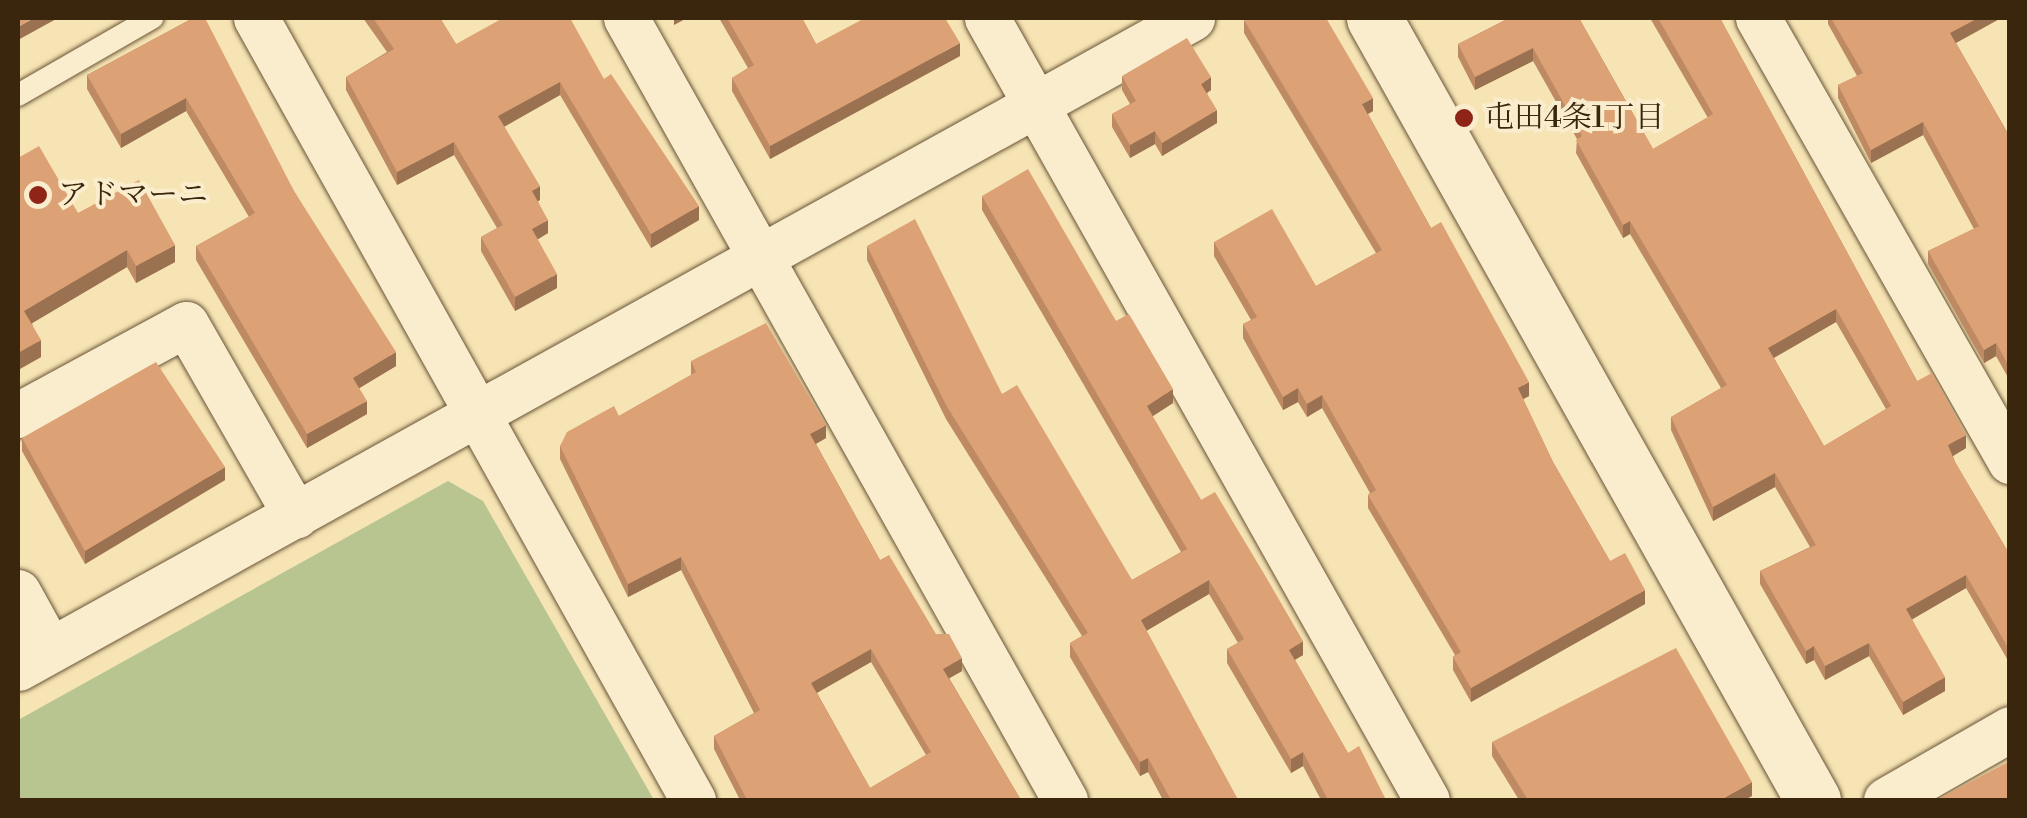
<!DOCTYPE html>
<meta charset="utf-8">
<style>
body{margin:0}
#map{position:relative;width:2027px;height:818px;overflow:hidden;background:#f7e4b4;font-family:"Libre Bodoni","Noto Serif JP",serif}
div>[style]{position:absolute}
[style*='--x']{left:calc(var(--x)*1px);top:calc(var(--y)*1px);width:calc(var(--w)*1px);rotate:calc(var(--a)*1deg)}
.green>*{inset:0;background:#b8c591}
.roads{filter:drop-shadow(0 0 2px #695537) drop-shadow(0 0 2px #695537)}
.service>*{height:22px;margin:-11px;padding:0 11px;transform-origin:11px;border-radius:11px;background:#faedce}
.minor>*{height:45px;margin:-22.5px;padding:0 22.5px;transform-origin:22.5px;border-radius:22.5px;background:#faedce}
.tertiary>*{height:55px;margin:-27.5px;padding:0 27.5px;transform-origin:27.5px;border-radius:27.5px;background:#faedce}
.wall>*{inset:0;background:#bd8a64}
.shaded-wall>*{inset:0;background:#9a7151}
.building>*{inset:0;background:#dca174}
.dots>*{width:28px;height:28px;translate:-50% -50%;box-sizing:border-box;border:5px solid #faedce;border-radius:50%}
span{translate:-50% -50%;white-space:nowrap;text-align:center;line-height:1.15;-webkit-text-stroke:8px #faedce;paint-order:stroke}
.poi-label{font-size:30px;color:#3a250d}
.left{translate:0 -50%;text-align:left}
.frame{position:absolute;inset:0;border:20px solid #3a250d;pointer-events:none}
</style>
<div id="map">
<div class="green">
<i style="clip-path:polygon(448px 481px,483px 501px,654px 800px,18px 800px,18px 720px)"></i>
</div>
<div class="roads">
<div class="service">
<i style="--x:18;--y:95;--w:155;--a:-29.9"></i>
</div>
<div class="minor">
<i style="--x:256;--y:18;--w:896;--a:60.8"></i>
<i style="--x:626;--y:18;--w:897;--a:60.69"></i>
<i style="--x:987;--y:18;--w:897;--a:60.64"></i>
<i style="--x:1758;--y:18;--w:510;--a:60.37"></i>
<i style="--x:18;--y:415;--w:191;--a:-28.4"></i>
<i style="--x:186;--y:324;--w:221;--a:60.2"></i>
<i style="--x:18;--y:592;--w:66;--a:61.1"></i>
<i style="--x:18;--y:668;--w:1342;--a:-28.97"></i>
<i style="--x:1886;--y:800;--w:143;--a:-29.8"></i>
</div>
<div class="tertiary">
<i style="--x:1374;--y:18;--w:897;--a:60.69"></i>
</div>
</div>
<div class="wall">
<i style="clip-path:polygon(193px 18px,396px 366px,359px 388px,367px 414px,307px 448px,196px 260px,196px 246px,249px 217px,186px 111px,121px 148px,87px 89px,87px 75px)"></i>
<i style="clip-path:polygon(363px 18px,440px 18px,456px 44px,604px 79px,699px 220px,651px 248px,560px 95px,504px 127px,540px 200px,538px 201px,548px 233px,537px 239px,557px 288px,515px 311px,481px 251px,481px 237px,497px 228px,454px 155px,397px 185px,346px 90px,346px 77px,387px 52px)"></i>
<i style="clip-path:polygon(719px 18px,802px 18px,816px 44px,960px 56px,770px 159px,732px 91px,732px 78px,748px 68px)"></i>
<i style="clip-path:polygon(evenodd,1506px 18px,1579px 18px,1653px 149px,1708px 118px,1650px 18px,1720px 18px,1917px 381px,1966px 448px,1953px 456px,1955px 462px,2010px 555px,2010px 664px,1966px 588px,1912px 619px,1945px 691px,1903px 715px,1869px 656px,1825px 680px,1814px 660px,1806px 664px,1760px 584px,1760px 571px,1810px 547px,1775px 487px,1713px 521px,1671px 430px,1671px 417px,1721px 388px,1630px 234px,1623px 238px,1576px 153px,1577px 139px,1533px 61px,1475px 90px,1458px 57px,1458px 44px,1507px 19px,1506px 18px,1836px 322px,1886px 409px,1824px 446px,1774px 358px,1836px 322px)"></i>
<i style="clip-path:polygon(1828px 18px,2001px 18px,1956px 43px,2010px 137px,2010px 381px,1996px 356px,1984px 363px,1928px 264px,1928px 251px,1974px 229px,1923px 135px,1871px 163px,1838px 98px,1838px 85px,1857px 76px,1828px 24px)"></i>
<i style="clip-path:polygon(1244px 20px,1373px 111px,1368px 114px,1431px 228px,1529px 396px,1523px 399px,1553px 462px,1610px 561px,1645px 604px,1471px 702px,1453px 670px,1453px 657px,1455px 655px,1368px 508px,1368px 495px,1370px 493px,1322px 408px,1307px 417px,1298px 402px,1283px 410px,1243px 338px,1243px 324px,1251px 320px,1214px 256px,1214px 242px,1316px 286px,1376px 253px,1244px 33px)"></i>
<i style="clip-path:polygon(1122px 76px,1211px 90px,1207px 93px,1217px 123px,1162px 156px,1155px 144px,1130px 158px,1112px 127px,1112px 114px,1130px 104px,1122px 90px)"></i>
<i style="clip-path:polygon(18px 158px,78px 213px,175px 262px,136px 283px,127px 267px,32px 323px,41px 357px,18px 370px)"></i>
<i style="clip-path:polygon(982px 196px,1116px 321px,1173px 403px,1152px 416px,1201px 500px,1303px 655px,1295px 660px,1348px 753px,1386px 800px,1321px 800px,1303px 766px,1291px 773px,1227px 663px,1227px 649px,1238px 643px,1209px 594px,1146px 631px,1238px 800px,1163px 800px,1148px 772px,1140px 776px,1070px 657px,1070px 643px,1082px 636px,946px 419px,867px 260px,867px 246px,1002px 394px,1132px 580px,1181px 552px,982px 210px)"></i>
<i style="clip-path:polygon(evenodd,691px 361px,826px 438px,816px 444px,880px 560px,962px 671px,949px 678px,1021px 800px,740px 800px,714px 749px,714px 736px,754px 713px,681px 570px,628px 597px,560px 459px,560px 446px,619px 416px,691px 375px,691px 361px,871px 662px,926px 755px,870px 788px,817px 693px,871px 662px)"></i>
<i style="clip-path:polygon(22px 438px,225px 480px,85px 564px,22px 451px)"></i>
<i style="clip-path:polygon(1492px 742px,1752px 796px,1744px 800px,1519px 800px,1492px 756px)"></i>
</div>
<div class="shaded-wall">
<i style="clip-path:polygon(34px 18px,58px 18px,18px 40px,18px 27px)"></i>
<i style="clip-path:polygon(674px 18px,687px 18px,674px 25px)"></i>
<i style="clip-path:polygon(1978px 18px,2001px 18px,1950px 46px,1950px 33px)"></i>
<i style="clip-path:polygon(960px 43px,960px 56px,770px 159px,770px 146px)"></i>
<i style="clip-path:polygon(1533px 48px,1533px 61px,1475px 90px,1475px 77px)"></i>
<i style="clip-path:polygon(1211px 77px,1211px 90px,1201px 97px,1201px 84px)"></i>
<i style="clip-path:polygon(560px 82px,560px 95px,498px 130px,498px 116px)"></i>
<i style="clip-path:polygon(186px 98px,186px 111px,121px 148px,121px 134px)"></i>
<i style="clip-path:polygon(1373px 98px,1373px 111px,1362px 117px,1362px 104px)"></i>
<i style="clip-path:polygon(1217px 110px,1217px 123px,1162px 156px,1162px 143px)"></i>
<i style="clip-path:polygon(1923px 122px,1923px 135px,1871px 163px,1871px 150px)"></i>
<i style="clip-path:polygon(1155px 131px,1155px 144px,1130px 158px,1130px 145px)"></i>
<i style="clip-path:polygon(454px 142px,454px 155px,397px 185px,397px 172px)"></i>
<i style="clip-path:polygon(540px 186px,540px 200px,532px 204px,532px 191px)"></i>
<i style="clip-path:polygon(699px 206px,699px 220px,651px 248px,651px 234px)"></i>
<i style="clip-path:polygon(548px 220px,548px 233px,532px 243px,532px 229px)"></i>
<i style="clip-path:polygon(1630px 221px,1630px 234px,1623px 238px,1623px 225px)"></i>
<i style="clip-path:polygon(175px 245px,175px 262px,136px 283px,136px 266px)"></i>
<i style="clip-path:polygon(127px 250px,127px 267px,24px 328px,24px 311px)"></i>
<i style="clip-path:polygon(557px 274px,557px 288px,515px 311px,515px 297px)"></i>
<i style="clip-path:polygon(1836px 309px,1836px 322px,1768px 361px,1768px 348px)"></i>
<i style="clip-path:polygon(41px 340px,41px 357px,18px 370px,18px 353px)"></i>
<i style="clip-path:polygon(1996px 343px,1996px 356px,1984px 363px,1984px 350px)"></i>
<i style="clip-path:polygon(396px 352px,396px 366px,353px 392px,353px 378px)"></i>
<i style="clip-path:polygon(1529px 382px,1529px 396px,1518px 402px,1518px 388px)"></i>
<i style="clip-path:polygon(1298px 388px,1298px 402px,1283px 410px,1283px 397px)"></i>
<i style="clip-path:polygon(1173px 389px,1173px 403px,1147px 420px,1147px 406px)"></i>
<i style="clip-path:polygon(1322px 395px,1322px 408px,1307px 417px,1307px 404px)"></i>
<i style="clip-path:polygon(367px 401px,367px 414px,307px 448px,307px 434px)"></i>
<i style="clip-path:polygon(826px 425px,826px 438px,810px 447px,810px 434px)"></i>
<i style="clip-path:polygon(1966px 435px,1966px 448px,1948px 459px,1948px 445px)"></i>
<i style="clip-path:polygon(225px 467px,225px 480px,85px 564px,85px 551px)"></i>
<i style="clip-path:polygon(1775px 473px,1775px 487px,1713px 521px,1713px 507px)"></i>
<i style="clip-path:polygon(681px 557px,681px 570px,628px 597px,628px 584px)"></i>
<i style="clip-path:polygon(1966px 575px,1966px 588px,1906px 623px,1906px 609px)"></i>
<i style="clip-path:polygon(1209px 580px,1209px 594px,1141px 634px,1141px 620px)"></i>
<i style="clip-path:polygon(1645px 590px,1645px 604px,1471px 702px,1471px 688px)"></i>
<i style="clip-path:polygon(1303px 641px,1303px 655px,1289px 663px,1289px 650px)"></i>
<i style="clip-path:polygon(1869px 643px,1869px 656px,1825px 680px,1825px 666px)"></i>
<i style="clip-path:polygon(1814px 646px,1814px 660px,1806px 664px,1806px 651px)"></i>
<i style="clip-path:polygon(871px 649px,871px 662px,811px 696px,811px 683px)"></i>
<i style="clip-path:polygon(962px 658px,962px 671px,943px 682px,943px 669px)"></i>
<i style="clip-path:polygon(1945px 677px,1945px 691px,1903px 715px,1903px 702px)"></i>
<i style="clip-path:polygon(1303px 752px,1303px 766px,1291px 773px,1291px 759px)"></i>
<i style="clip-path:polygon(1148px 758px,1148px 772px,1140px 776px,1140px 762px)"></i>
<i style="clip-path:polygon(1752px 782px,1752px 796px,1744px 800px,1721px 800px)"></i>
</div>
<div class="building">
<i style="clip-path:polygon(18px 18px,34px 18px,18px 27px)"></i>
<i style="clip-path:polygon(193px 18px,205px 18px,294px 191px,396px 352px,353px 378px,367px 401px,307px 434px,196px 246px,255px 213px,186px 98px,121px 134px,87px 75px)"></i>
<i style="clip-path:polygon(373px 18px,440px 18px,456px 44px,503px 18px,570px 18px,604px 79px,611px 74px,699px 206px,651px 234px,560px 82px,498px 116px,540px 186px,532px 191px,548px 220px,532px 229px,557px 274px,515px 297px,481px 237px,503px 225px,454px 142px,397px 172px,346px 77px,394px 49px)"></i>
<i style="clip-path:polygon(727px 18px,802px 18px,816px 44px,865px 18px,945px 18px,960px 43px,770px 146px,732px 78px,754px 65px)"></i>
<i style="clip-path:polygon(1248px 18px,1326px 18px,1373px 98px,1362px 104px,1431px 228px,1441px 222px,1529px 382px,1518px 388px,1553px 462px,1610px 561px,1625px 553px,1645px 590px,1471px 688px,1453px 657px,1461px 652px,1368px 495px,1376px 490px,1322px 395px,1307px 404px,1298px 388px,1283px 397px,1243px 324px,1257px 317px,1214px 242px,1272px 209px,1316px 286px,1382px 250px,1244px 20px)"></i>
<i style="clip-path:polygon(evenodd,1510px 18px,1579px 18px,1653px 149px,1713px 114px,1658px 18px,1720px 18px,1917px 381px,1932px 373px,1966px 435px,1948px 445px,1955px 462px,2010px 555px,2010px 651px,1966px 575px,1906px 609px,1945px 677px,1903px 702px,1869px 643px,1825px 666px,1814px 646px,1806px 651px,1760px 571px,1816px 545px,1775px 473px,1713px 507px,1671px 417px,1727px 385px,1630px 221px,1623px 225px,1576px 140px,1582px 136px,1533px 48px,1475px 77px,1458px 44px,1510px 18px,1836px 309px,1891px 406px,1824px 446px,1768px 348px,1836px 309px)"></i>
<i style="clip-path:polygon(1831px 18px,1978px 18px,1950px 33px,2010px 137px,2010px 368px,1996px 343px,1984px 350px,1928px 251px,1979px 226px,1923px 122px,1871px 150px,1838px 85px,1863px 73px)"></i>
<i style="clip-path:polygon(1187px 38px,1211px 77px,1201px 84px,1217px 110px,1162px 143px,1155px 131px,1130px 145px,1112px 114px,1136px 101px,1122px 76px)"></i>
<i style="clip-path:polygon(39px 146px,78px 213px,139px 180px,175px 245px,136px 266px,127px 250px,24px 311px,41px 340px,18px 353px,18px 158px)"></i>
<i style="clip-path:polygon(1028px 169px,1116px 321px,1129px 314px,1173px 389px,1147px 406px,1201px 500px,1215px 492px,1263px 572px,1303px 641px,1289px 650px,1348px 753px,1359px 746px,1386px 800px,1328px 800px,1303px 752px,1291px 759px,1227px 649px,1244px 639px,1209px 580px,1141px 620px,1238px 800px,1171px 800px,1148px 758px,1140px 762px,1070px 643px,1088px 633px,946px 405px,867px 246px,915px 219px,1002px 394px,1017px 385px,1132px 580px,1187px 549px,982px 196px)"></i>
<i style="clip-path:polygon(evenodd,766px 323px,826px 425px,810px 434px,880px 560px,889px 555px,936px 634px,949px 634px,962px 658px,943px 669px,1021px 800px,747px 800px,714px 736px,760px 710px,681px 557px,628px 584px,560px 446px,567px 432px,614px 406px,619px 416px,696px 372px,691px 361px,766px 323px,871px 649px,931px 752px,870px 788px,811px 683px,871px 649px)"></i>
<i style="clip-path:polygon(156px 362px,225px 467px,85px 551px,22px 438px)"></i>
<i style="clip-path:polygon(1676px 648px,1752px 782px,1721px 800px,1528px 800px,1492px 742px)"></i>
<i style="clip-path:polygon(2010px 761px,2010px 800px,1936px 800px)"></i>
</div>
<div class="dots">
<i style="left:1464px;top:118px;background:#8f2418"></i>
<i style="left:38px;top:195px;background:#8f2418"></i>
</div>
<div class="poi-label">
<span class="left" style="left:1484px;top:118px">屯田4条1丁目</span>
<span class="left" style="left:58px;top:195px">アドマーニ</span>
</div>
<div class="frame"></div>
</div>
